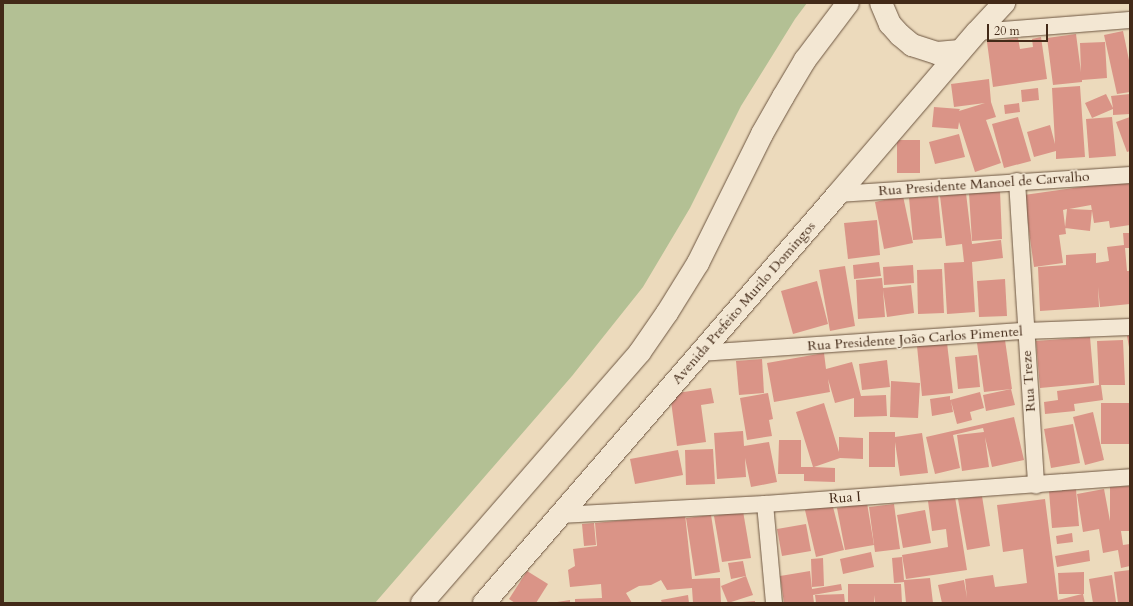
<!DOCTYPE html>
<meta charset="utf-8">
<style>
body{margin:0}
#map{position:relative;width:1133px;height:606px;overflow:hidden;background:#ecdabc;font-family:Cardo,serif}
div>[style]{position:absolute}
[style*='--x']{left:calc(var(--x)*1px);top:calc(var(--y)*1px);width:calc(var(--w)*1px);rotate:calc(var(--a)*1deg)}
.green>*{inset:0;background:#b3c094}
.building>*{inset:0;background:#da9487}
.roads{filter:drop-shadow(0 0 1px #6d5641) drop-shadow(0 0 1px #6d5641)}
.street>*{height:16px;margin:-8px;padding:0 8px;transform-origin:8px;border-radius:8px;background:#f3e7d3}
.secondary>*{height:22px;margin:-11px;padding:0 11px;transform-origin:11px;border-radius:11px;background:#f3e7d3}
span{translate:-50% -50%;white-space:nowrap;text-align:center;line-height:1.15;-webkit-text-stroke:3px #f3e7d3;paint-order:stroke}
.street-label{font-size:14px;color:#432a18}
.frame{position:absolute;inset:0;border:4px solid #432a18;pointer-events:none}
.scale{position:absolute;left:987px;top:24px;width:61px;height:18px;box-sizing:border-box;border:2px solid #432a18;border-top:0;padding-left:5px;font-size:12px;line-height:14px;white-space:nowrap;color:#432a18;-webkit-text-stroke:3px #f3e7d3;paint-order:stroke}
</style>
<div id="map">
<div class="green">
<i style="clip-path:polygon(3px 3px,807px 3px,795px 19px,741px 106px,690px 208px,643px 287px,572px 376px,375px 603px,3px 603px)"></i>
</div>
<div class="building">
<i style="clip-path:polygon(1123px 31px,1130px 65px,1130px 92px,1117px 94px,1104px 35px)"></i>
<i style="clip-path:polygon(1076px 34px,1081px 72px,1080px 43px,1105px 42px,1107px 78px,1082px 80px,1082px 82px,1053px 85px,1047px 38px)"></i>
<i style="clip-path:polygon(1041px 37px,1047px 79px,993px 87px,987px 42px,1018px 38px,1020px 49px,1033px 47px,1032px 39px)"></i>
<i style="clip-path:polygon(989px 79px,991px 102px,996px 117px,986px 120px,1001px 163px,975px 172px,959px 122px,958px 129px,932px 127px,934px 107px,960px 109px,959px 111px,985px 103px,954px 107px,951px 84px)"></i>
<i style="clip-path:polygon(1080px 86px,1085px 157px,1056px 159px,1056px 151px,1034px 157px,1027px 132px,1050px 125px,1055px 144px,1052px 88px)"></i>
<i style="clip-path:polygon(1038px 88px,1039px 100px,1022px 102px,1021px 90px)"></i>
<i style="clip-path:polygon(1106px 94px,1113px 108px,1111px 96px,1130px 94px,1130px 114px,1113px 115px,1113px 109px,1092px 118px,1085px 103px)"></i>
<i style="clip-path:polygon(1019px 103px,1020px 112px,1005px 114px,1004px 105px)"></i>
<i style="clip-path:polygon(1018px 117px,1031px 161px,1004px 168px,992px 124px)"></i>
<i style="clip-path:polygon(1112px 117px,1116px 156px,1089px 158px,1086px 119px)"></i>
<i style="clip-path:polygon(1130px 117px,1130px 151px,1127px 152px,1116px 122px)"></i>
<i style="clip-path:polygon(959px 134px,965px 157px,935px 164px,929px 142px)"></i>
<i style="clip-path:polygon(897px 140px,920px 140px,920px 173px,897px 173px)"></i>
<i style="clip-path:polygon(1130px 180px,1130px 225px,1110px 228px,1109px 221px,1094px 223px,1091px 205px,1069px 209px,1092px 210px,1090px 231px,1065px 228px,1067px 209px,1063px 210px,1066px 234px,1059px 235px,1063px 263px,1034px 267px,1024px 195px)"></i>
<i style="clip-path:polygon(1000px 191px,1002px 239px,972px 241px,969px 193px)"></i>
<i style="clip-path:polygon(966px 193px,972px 244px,1001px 240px,1003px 258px,972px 262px,975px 312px,947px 314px,944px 263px,964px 262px,962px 244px,946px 246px,940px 196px)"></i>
<i style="clip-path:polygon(903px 196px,913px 243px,884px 249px,875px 202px)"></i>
<i style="clip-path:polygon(938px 196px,942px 238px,913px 240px,909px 198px)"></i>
<i style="clip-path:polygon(877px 220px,880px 255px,848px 259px,844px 223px)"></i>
<i style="clip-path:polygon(1123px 233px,1130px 233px,1130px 248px,1125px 248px,1127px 271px,1130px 271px,1130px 304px,1100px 307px,1098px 287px,1099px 307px,1040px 311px,1038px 267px,1066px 265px,1066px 255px,1096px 253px,1096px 263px,1109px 261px,1107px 247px,1124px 245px)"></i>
<i style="clip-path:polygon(879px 262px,881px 276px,854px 279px,853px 265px)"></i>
<i style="clip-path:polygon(913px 265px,914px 283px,884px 285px,883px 267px)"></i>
<i style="clip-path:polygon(845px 266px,855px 326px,830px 331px,819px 270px)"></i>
<i style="clip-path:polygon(942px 269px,944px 313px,918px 314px,917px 270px)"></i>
<i style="clip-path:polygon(882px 278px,883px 288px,911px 285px,914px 313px,887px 317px,883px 290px,885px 317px,858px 319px,856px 280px)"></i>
<i style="clip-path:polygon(1005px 279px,1007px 316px,979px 317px,977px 281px)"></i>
<i style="clip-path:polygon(817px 281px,828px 324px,793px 334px,781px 291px)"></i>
<i style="clip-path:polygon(1130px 335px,1130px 347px,1129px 347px,1127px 336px)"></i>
<i style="clip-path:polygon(1090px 337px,1094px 383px,1040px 388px,1036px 341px)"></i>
<i style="clip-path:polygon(1005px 340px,1012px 389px,984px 392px,977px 343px)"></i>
<i style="clip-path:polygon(1123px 340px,1125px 385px,1101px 385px,1103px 400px,1074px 404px,1075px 411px,1045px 414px,1044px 402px,1058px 400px,1057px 391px,1099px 385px,1097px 341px)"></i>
<i style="clip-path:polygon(947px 343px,953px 393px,922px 396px,917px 346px)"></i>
<i style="clip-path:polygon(824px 353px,826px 369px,852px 362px,861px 396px,886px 395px,887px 416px,854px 417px,854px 398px,835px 403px,828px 379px,830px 392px,774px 402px,767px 363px)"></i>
<i style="clip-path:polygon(977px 355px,980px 387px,958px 389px,955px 357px)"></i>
<i style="clip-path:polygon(762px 359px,764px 393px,739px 395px,736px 361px)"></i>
<i style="clip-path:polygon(887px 360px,890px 387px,862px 390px,859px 364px)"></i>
<i style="clip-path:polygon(891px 381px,920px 383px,918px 418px,890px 417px)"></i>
<i style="clip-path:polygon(711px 388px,714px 403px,701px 405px,706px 442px,677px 446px,670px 394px)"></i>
<i style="clip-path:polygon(1011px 389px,1015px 405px,986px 411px,983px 395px)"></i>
<i style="clip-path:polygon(980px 392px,984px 408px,970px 412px,972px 420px,957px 424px,951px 401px,953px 412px,932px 416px,930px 399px,950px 396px,950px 400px)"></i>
<i style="clip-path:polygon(768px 393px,773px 419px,769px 420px,772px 436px,747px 440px,740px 398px)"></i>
<i style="clip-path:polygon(824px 403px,839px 452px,839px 437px,863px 438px,863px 459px,840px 458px,814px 467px,835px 468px,835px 482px,804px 481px,804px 474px,778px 474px,779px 440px,801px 440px,801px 467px,813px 467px,796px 412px)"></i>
<i style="clip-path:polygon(1101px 403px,1130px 403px,1130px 444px,1101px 444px)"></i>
<i style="clip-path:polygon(1093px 412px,1104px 460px,1085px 465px,1073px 417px)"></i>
<i style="clip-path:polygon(1014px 417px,1024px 460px,992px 467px,985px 437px,989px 467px,962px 471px,957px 435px,984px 432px,983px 428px,953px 435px,960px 468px,935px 474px,926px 437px)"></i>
<i style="clip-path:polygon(1073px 424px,1080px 463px,1051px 468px,1044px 429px)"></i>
<i style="clip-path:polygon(743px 431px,744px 446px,769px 442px,777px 482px,751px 487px,745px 458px,746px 477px,717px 479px,714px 433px)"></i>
<i style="clip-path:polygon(869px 432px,895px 432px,895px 437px,922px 433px,928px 473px,900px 476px,895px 442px,895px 467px,869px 467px)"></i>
<i style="clip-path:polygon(713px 449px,715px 484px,686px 485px,685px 450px)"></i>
<i style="clip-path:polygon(678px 450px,683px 475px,635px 484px,630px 459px)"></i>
<i style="clip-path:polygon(1130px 486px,1130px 531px,1121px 531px,1123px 545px,1130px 544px,1130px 566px,1121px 568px,1118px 550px,1103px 553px,1099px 529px,1083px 532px,1077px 494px,1104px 489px,1110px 521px,1110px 487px)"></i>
<i style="clip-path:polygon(1076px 489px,1079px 526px,1052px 528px,1049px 491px)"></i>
<i style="clip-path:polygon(982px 496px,990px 546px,967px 550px,958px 499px)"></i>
<i style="clip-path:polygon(955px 497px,967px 570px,906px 579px,902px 555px,948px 547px,946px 529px,932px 531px,928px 501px)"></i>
<i style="clip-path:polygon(1045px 499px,1058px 600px,1082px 594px,1059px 594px,1058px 573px,1084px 572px,1084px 594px,1083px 594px,1085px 603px,942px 603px,938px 585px,964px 580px,967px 598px,965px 579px,993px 575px,995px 587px,1027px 583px,1023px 549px,1003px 552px,997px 505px)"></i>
<i style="clip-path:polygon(832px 503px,844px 550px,816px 557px,805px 510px)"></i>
<i style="clip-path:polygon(867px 503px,874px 545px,845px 550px,837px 508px)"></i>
<i style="clip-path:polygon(894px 504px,900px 549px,875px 552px,869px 507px)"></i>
<i style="clip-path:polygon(925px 510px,931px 543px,903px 548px,897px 515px)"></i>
<i style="clip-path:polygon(743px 511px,751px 558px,722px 562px,714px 516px)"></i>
<i style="clip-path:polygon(685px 514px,692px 579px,720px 578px,721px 603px,693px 603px,692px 588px,667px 590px,661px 580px,651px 585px,639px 586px,626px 593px,632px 603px,575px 603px,575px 599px,602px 598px,601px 584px,570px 587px,568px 570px,575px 566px,573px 549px,597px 546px,595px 523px)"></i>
<i style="clip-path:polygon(711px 515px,720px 572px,695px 576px,686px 518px)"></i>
<i style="clip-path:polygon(594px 523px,596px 545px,584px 546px,582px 524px)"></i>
<i style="clip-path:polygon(806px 524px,811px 551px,782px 556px,777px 529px)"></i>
<i style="clip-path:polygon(1072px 533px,1073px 542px,1057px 544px,1056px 536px)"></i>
<i style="clip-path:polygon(1089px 550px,1090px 561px,1057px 567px,1055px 556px)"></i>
<i style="clip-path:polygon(871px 552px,874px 567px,843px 574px,840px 559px)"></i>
<i style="clip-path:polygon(902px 557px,904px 580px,930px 578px,933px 603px,906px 603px,904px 582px,894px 583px,892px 558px)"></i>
<i style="clip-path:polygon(823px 558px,824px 586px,812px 587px,811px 559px)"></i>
<i style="clip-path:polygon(743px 561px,746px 576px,731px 579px,728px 563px)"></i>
<i style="clip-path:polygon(1130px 570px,1130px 603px,1118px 603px,1114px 572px)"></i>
<i style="clip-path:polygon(527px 571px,548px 584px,536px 603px,515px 603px,509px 599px)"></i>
<i style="clip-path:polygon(810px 571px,812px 589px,841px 584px,842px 590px,813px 595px,814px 603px,784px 603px,780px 576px)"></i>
<i style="clip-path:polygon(1112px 575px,1116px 602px,1093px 603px,1089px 579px)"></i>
<i style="clip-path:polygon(746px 576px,753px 595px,728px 603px,721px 586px)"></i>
<i style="clip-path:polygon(848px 584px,901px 584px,902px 603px,875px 603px,874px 595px,874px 603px,848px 603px)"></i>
<i style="clip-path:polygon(844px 594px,845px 603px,816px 603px,815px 595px)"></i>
<i style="clip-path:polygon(688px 595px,689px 603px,662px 603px,661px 600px)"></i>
<i style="clip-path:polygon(570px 600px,570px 603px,557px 603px,557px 602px)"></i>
<i style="clip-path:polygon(755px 601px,755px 603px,742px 603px,742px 602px)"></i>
</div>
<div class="roads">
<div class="street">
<i style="--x:977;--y:32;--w:153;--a:-4.5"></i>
<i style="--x:1017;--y:181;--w:305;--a:86.4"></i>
<i style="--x:838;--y:194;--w:293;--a:-3.7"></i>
<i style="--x:700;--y:353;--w:326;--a:-3.9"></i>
<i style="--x:1025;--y:331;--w:105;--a:-2.2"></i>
<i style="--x:765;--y:504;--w:99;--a:84.8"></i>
<i style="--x:560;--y:515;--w:205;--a:-3.1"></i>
<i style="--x:765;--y:504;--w:366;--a:-4.2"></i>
</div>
<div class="secondary">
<i style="--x:881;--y:3;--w:23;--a:67"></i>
<i style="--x:890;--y:24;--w:15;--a:48"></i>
<i style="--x:900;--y:35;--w:16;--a:40"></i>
<i style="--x:912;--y:45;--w:26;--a:18"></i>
<i style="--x:937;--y:53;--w:23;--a:-5"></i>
<i style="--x:422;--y:603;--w:332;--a:-49"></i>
<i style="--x:640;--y:352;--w:47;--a:-55.3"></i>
<i style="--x:667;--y:313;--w:59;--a:-58.2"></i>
<i style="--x:698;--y:263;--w:144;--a:-63.6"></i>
<i style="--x:762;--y:134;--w:43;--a:-60.4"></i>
<i style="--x:783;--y:97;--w:43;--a:-59.3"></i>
<i style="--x:805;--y:60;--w:71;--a:-53"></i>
<i style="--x:484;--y:603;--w:541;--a:-49.12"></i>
<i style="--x:838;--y:194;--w:213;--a:-49.4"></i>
<i style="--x:977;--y:32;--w:40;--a:-47"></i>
</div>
</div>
<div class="street-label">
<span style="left:984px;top:184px;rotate:-4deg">Rua Presidente Manoel de Carvalho</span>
<span style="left:744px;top:303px;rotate:-49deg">Avenida Prefeito Murilo Domingos</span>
<span style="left:915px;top:339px;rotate:-4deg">Rua Presidente João Carlos Pimentel</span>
<span style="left:1029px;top:381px;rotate:-94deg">Rua Treze</span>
<span style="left:845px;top:498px;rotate:-4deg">Rua I</span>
</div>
<div class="frame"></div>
<div class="scale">20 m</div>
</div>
